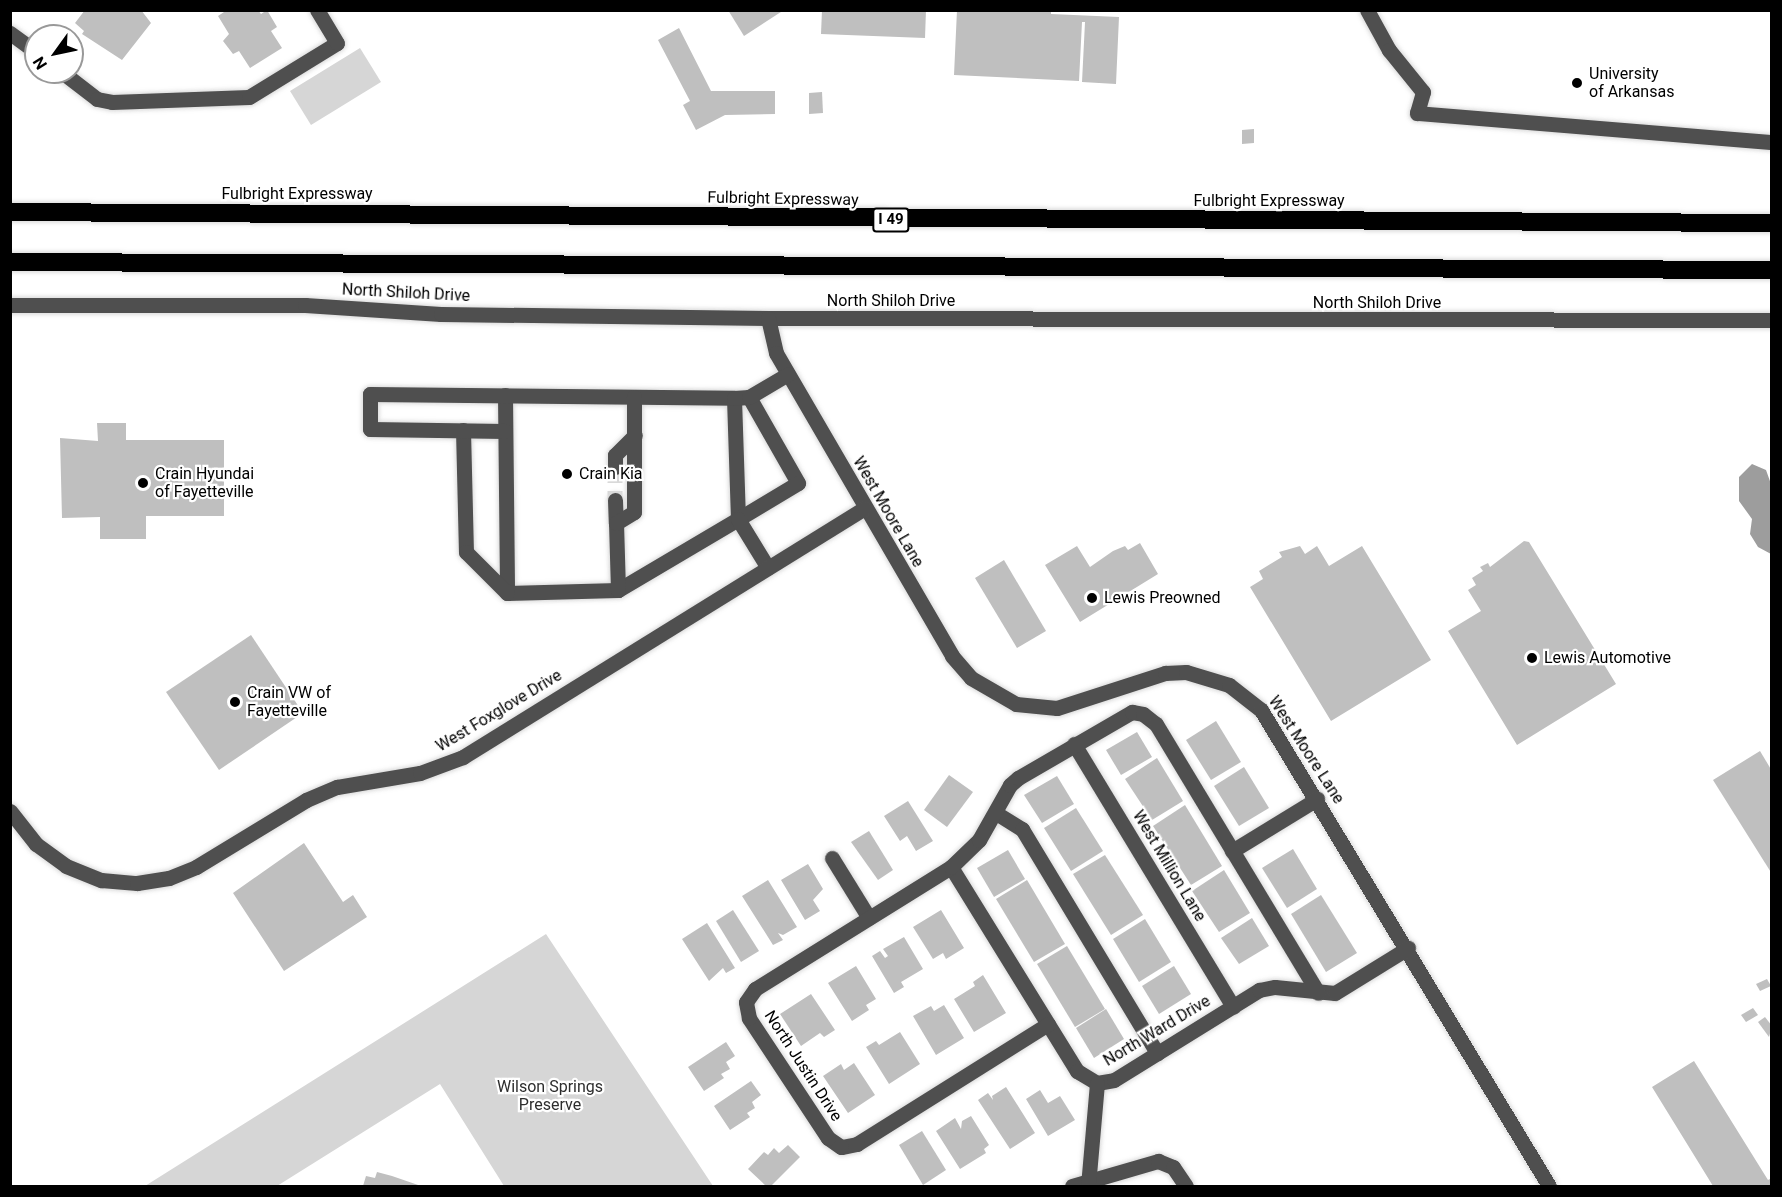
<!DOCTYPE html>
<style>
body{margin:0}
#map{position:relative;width:1782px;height:1197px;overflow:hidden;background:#fff;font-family:Roboto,sans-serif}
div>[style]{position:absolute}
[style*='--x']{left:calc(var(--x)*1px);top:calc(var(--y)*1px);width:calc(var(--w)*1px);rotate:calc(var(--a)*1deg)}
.green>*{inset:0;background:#d6d6d6}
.water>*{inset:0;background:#9d9d9d}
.building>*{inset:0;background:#bfbfbf}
.minor-tunnel>*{height:15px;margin-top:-7.5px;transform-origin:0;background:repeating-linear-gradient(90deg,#d9d9d9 0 15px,transparent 0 23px)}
.roads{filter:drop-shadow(0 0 2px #dbdbdb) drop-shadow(0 0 2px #dbdbdb)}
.minor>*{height:15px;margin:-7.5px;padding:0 7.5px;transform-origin:7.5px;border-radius:7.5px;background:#4f4f4f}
.highway>*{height:18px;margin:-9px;padding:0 9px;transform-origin:9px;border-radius:9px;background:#000}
.dots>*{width:16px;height:16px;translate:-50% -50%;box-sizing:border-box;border:3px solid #fff;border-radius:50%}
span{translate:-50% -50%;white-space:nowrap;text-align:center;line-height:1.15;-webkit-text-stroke:4.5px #fff;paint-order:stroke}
.shield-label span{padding:2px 4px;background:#fff;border:2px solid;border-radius:4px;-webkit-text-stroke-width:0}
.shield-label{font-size:15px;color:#000;font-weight:700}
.poi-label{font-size:16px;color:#000}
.left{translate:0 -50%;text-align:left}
.street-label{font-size:16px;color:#000}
.park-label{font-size:16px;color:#2d2d2d}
.frame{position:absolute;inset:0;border:12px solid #000;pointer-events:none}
.north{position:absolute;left:24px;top:24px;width:60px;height:60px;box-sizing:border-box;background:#fff;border:2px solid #999;border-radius:50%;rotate:237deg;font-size:16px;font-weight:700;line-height:24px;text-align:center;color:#000}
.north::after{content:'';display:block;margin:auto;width:21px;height:27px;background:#000;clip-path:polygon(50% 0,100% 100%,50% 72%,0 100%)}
</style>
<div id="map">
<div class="green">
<i style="clip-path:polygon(360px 48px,381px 82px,311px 125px,290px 91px)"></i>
<i style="clip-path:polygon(546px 934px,713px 1186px,504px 1186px,440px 1084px,277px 1186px,145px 1186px)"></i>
</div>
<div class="water">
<i style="clip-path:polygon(1752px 464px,1766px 470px,1771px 484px,1771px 554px,1758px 547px,1750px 534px,1752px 519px,1739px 501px,1739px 477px)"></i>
</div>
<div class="building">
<i style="clip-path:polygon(85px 10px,141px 10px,151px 23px,122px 60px,82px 34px,84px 31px,75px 23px)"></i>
<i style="clip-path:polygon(227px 10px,258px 10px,261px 14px,267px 10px,277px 27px,271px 31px,282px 48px,250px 68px,239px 51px,233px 54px,223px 41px,229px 34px,218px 16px)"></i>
<i style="clip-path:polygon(728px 10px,784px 10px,744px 36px)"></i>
<i style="clip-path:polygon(822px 10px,926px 10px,925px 38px,821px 34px)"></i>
<i style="clip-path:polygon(957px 10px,1051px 10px,1051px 14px,1119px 17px,1116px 84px,1082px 82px,1085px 22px,1082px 22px,1079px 81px,954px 75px)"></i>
<i style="clip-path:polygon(679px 28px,711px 91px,775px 91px,775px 114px,725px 115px,696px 130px,683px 105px,690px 101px,658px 40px)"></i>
<i style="clip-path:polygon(822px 92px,823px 113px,809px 114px,809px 93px)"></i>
<i style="clip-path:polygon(1254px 129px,1254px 143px,1242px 144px,1242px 130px)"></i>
<i style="clip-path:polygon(97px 423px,126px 423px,126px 440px,224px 440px,224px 516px,146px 516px,146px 539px,100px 539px,100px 517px,62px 518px,60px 438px,98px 441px)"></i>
<i style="clip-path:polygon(1524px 541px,1529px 542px,1616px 684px,1517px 745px,1448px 631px,1481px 611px,1468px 590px,1476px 585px,1472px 578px,1483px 571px,1480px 567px,1488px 563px,1490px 567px)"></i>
<i style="clip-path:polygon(1140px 543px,1158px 574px,1080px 622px,1045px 565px,1077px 546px,1090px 567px,1113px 551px,1125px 546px,1128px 550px)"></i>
<i style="clip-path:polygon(1300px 546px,1305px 554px,1317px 546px,1329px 566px,1362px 546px,1431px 660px,1331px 721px,1250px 587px,1263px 579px,1259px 571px,1282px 557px,1279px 552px)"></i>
<i style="clip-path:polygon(1004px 560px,1046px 631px,1017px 648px,975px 578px)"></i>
<i style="clip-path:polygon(251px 635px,303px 713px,219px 770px,166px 692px)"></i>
<i style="clip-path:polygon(1216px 721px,1241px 762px,1211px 780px,1186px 740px)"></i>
<i style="clip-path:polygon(1137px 732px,1152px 757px,1121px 775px,1106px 750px)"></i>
<i style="clip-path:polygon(1760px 751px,1772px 771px,1772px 874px,1713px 780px)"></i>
<i style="clip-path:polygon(1157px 758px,1183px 801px,1152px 820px,1125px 779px)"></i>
<i style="clip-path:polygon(1244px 767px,1269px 808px,1239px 826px,1214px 786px)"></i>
<i style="clip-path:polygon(949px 775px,973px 792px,947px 827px,924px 810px)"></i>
<i style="clip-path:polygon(1057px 776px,1074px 804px,1042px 823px,1024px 795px)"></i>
<i style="clip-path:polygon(908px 801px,933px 841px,916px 851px,907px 836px,900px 841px,884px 816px)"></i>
<i style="clip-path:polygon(1185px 805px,1222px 866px,1191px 885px,1153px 826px)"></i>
<i style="clip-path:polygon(1076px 808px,1103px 851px,1071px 871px,1044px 828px)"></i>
<i style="clip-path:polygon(869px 831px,893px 870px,878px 880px,851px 842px)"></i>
<i style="clip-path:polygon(304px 843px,343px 902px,353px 895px,367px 917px,284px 971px,233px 893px)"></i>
<i style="clip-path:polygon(1293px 849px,1317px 889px,1287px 908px,1262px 868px)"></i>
<i style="clip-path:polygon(1008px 850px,1025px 879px,994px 897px,977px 868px)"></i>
<i style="clip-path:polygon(1105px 855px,1143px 915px,1111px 935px,1073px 874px)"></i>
<i style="clip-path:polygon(808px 864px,823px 889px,813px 900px,820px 911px,805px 920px,781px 880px)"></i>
<i style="clip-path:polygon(1224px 870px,1250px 913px,1219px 932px,1192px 891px)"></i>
<i style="clip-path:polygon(768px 880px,797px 927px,783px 935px,778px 933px,783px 940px,773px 945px,742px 896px)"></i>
<i style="clip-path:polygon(1027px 880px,1065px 944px,1034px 962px,996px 899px)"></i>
<i style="clip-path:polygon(1321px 895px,1357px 953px,1326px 972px,1291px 914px)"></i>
<i style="clip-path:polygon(733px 910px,759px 951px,741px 962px,716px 921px)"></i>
<i style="clip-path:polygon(941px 910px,964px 948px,946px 959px,943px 953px,933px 959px,913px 927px)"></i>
<i style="clip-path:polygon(1252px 918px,1269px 946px,1239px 964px,1221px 938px)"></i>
<i style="clip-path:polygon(1145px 919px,1171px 962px,1139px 982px,1113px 939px)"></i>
<i style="clip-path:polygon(707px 923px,735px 968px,726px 973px,723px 968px,709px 981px,682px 939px)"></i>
<i style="clip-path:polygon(904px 937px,923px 969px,901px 982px,904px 987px,894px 993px,872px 956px,880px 951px,885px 958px,888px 956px,883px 949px)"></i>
<i style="clip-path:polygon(1067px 946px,1105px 1009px,1075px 1027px,1037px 964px)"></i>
<i style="clip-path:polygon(856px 966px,876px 999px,866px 1005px,869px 1010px,852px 1021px,828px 983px)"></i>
<i style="clip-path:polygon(1174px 966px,1191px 994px,1159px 1014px,1142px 986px)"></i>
<i style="clip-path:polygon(983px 975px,1006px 1013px,974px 1032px,954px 999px,975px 986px,973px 982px)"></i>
<i style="clip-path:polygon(1767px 979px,1771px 986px,1760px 991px,1756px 984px)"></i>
<i style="clip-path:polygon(811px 994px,835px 1030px,824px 1037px,820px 1033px,801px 1046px,780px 1014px)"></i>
<i style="clip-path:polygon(944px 1005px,964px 1038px,936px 1055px,913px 1016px,931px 1006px,934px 1011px)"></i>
<i style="clip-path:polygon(1753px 1008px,1758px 1015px,1746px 1022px,1741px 1015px)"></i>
<i style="clip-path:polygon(1106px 1009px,1124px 1039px,1094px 1058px,1076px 1028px)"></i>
<i style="clip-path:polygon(1765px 1017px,1772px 1026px,1769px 1037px,1758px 1022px)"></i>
<i style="clip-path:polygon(900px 1032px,920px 1064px,889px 1084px,866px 1047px,876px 1041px,879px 1045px)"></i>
<i style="clip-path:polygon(726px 1042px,735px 1056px,726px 1062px,730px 1069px,721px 1074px,724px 1078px,704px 1091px,688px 1067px)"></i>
<i style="clip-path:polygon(1694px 1061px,1768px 1180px,1772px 1178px,1772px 1186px,1713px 1186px,1652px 1087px)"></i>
<i style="clip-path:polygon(854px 1063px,875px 1095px,848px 1113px,823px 1076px,841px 1064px,844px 1070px)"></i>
<i style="clip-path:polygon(751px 1081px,761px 1095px,752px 1102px,755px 1108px,747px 1113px,750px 1117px,730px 1130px,714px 1106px)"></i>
<i style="clip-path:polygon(1006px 1087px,1035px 1133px,1010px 1149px,978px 1100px,988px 1093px,993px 1100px,992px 1096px)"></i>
<i style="clip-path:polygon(1040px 1090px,1048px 1103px,1060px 1096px,1075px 1120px,1048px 1136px,1026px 1099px)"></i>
<i style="clip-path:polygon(971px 1116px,989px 1145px,984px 1149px,986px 1153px,960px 1169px,936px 1131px,955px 1118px,961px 1129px,962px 1121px)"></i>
<i style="clip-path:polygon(922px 1131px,946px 1170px,923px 1185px,899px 1145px)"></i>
<i style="clip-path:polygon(788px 1145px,800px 1157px,771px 1186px,766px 1186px,748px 1169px,764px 1152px,768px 1155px,774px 1148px,779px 1153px)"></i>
<i style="clip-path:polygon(377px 1172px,392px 1176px,421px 1186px,363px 1186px,366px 1176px,375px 1178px)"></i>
</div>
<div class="minor-tunnel">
<i style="--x:615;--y:467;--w:33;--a:90"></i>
</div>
<div class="roads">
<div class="minor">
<i style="--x:1367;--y:10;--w:46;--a:61.2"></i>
<i style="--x:1389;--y:50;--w:54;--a:51"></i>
<i style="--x:1423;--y:92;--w:22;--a:106"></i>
<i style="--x:1417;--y:113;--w:356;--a:4.7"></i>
<i style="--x:10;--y:33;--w:32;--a:36"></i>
<i style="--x:62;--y:72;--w:44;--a:37.6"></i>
<i style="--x:97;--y:99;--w:15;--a:11"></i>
<i style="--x:112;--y:102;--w:137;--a:-2.1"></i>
<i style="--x:249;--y:97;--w:103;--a:-31.5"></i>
<i style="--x:337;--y:43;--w:39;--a:-121"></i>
<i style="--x:10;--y:305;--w:295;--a:0"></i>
<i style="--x:305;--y:305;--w:136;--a:3.8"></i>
<i style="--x:441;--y:314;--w:327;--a:0.7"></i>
<i style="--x:768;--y:318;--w:1004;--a:0.11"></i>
<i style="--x:768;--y:318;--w:36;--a:77"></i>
<i style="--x:776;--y:353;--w:350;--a:59.8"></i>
<i style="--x:952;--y:656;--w:29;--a:49"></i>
<i style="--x:971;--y:678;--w:52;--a:30"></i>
<i style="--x:1016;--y:704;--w:41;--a:5.6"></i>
<i style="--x:1057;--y:708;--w:114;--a:-18"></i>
<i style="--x:1165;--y:673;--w:21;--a:-3"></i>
<i style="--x:1186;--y:672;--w:45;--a:16.8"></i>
<i style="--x:1229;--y:685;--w:41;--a:38"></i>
<i style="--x:1261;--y:710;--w:556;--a:58.82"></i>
<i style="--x:505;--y:395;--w:198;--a:89.4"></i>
<i style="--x:507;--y:593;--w:111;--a:-1.5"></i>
<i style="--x:618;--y:590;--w:139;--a:-30.6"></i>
<i style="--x:738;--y:519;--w:121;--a:-91.9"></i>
<i style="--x:749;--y:397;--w:99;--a:60.3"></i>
<i style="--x:798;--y:483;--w:70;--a:149"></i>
<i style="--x:738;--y:519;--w:57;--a:58.5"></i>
<i style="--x:463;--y:430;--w:122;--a:88.6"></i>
<i style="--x:466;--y:552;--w:58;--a:45"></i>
<i style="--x:505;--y:431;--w:135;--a:-179.2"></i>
<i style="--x:370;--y:429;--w:35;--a:-90"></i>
<i style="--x:370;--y:394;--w:364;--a:0.6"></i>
<i style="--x:734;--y:398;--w:15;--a:-4"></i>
<i style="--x:749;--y:397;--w:45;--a:-30.5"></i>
<i style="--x:615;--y:467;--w:12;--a:-90"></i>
<i style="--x:615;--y:455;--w:28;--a:-45"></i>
<i style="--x:615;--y:500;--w:23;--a:88"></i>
<i style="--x:618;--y:590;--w:67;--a:-91.7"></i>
<i style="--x:616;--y:523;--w:21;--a:-31"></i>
<i style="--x:634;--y:512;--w:115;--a:-90"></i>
<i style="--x:1074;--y:744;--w:307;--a:58.8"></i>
<i style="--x:10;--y:811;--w:42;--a:51.8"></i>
<i style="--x:36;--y:844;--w:37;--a:36"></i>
<i style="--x:66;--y:866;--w:38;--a:22"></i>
<i style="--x:101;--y:880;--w:36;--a:5"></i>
<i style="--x:137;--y:883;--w:32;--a:-9"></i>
<i style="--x:169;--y:878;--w:29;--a:-22"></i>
<i style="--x:196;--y:867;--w:129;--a:-31.3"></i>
<i style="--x:306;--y:800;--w:34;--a:-23"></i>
<i style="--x:337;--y:787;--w:84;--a:-9.6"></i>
<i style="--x:420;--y:773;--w:46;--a:-20.4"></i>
<i style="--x:463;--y:757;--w:472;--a:-31.8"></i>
<i style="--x:996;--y:813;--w:31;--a:32"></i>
<i style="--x:1022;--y:829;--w:262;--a:58.9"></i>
<i style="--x:1232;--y:851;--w:100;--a:-31.5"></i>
<i style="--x:832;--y:858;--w:70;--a:58.3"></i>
<i style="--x:951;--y:867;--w:240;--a:58.3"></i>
<i style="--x:1077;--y:1071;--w:23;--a:31"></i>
<i style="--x:1097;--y:1083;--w:17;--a:-10"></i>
<i style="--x:1114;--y:1080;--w:171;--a:-31.8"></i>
<i style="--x:1259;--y:990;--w:16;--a:-11"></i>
<i style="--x:1275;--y:987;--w:60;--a:5.7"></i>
<i style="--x:1335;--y:993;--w:86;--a:-31.7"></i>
<i style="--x:1048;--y:1024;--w:226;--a:147.9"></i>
<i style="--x:857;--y:1144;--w:16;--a:169"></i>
<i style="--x:841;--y:1147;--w:16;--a:-145"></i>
<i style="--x:828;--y:1138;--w:144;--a:-123.4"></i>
<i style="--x:749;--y:1018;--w:16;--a:-101"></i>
<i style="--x:746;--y:1002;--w:16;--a:-55"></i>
<i style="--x:755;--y:989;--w:231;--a:-31.9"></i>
<i style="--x:951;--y:867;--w:39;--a:-44"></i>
<i style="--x:979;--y:840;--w:63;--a:-60.6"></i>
<i style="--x:1010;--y:785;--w:11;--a:-41"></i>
<i style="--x:1018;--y:778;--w:132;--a:-30.1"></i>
<i style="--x:1132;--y:712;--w:11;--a:10"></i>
<i style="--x:1143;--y:714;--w:16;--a:38"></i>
<i style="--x:1156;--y:724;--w:314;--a:58.9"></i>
<i style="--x:1072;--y:1186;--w:90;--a:-16.2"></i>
<i style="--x:1158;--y:1161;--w:16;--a:22"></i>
<i style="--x:1173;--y:1167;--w:23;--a:56"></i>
<i style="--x:1088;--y:1186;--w:103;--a:-85"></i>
</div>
<div class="highway">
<i style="--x:10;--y:212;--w:1762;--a:0.36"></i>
<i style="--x:10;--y:262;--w:1762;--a:0.26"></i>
</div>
</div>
<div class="dots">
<i style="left:1577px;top:83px;background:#000"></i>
<i style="left:567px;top:474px;background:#000"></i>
<i style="left:143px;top:483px;background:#000"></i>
<i style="left:1092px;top:598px;background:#000"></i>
<i style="left:1532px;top:658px;background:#000"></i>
<i style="left:235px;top:702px;background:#000"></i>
</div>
<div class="shield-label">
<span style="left:891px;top:220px">I 49</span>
</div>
<div class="poi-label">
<span class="left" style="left:1589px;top:83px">University<br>of Arkansas</span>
<span class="left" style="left:155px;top:483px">Crain Hyundai<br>of Fayetteville</span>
<span class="left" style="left:579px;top:474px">Crain Kia</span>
<span class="left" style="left:1104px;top:598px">Lewis Preowned</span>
<span class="left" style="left:1544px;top:658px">Lewis Automotive</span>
<span class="left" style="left:247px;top:702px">Crain VW of<br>Fayetteville</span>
</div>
<div class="street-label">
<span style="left:297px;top:194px">Fulbright Expressway</span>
<span style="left:783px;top:199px;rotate:1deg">Fulbright Expressway</span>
<span style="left:1269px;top:201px">Fulbright Expressway</span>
<span style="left:406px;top:293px;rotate:3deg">North Shiloh Drive</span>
<span style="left:891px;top:301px">North Shiloh Drive</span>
<span style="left:1377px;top:303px">North Shiloh Drive</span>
<span style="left:888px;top:512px;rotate:60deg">West Moore Lane</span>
<span style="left:499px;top:711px;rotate:-31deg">West Foxglove Drive</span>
<span style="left:1306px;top:750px;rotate:57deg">West Moore Lane</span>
<span style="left:1169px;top:866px;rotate:59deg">West Million Lane</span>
<span style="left:1157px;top:1031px;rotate:-31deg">North Ward Drive</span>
<span style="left:803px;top:1066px;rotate:57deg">North Justin Drive</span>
</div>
<div class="park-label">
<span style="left:550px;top:1096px">Wilson Springs<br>Preserve</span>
</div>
<div class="frame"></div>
<div class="north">N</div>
</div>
